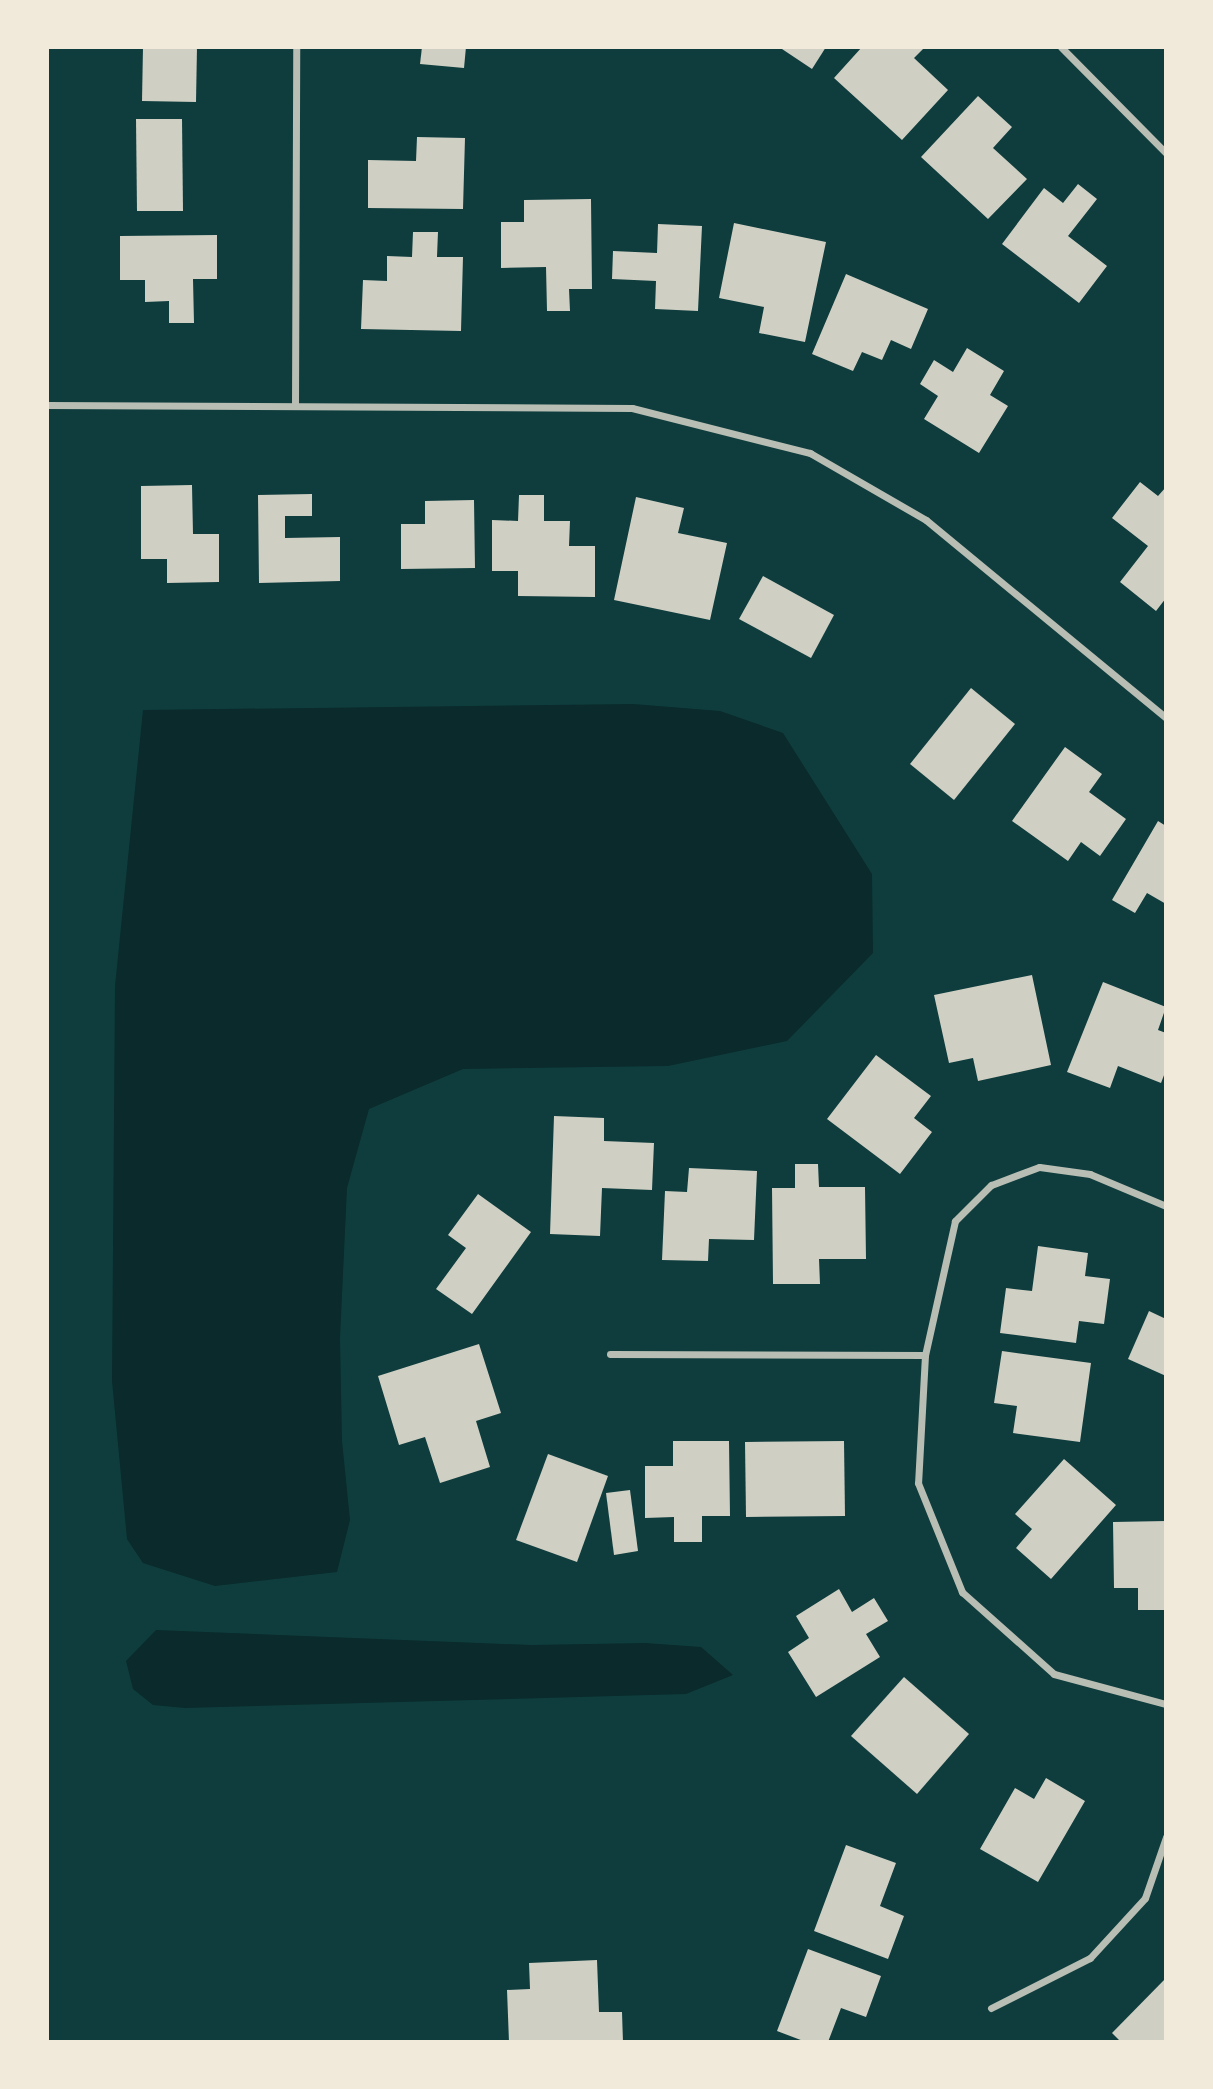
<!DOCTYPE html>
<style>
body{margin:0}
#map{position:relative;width:1213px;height:2089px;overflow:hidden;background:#0f3d3e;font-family:"Golos Text",sans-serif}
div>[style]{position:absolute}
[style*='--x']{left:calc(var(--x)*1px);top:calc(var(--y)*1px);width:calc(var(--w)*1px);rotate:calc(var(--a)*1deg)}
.water>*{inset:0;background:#0a2a2b}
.building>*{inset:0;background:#cfcfc3}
.minor>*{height:7px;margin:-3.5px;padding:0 3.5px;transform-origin:3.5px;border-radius:3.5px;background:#b8beb3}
span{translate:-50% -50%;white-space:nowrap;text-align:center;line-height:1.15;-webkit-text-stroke:6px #f1e9da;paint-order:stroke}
.frame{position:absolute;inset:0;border:49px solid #f1e9da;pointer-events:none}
</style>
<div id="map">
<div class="water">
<i style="clip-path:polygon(633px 704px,720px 711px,783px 733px,872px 874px,873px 953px,787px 1041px,668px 1066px,463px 1069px,369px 1109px,347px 1188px,340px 1338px,342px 1441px,350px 1520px,337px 1572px,215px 1586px,143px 1563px,127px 1539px,112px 1381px,115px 986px,143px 710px)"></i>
<i style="clip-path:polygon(156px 1630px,531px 1645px,645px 1643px,701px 1647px,733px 1675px,686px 1694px,185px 1708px,153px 1705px,133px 1689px,126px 1661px)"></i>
</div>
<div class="building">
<i style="clip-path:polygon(143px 47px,197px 47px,196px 102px,142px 101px)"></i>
<i style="clip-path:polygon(422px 47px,466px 47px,464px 68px,420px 64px)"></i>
<i style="clip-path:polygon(779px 47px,826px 47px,812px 69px)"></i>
<i style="clip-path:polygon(862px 47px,925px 47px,914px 58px,948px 90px,902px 140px,834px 78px)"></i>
<i style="clip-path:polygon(978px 96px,1012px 127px,993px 148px,1027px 179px,988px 219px,921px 157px)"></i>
<i style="clip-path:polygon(136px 119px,182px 119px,183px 211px,137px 211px)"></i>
<i style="clip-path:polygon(417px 137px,465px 138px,463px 209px,368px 208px,368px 160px,416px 161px)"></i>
<i style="clip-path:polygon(1078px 184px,1097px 199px,1068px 236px,1107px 266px,1079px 303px,1002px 244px,1044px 188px,1063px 203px)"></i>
<i style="clip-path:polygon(591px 199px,592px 289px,569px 289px,570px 311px,547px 311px,546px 267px,501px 268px,501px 222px,524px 222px,524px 200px)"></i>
<i style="clip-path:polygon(734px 223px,826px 242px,805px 342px,759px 333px,764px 307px,719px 298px)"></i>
<i style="clip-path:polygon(658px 224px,702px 226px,698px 311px,655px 309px,656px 281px,612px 279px,613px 251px,657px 253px)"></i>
<i style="clip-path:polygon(413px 232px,438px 232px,437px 257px,463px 257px,461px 331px,361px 329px,363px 280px,387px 281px,387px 256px,412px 257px)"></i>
<i style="clip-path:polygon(217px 235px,217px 279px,193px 279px,194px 323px,169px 323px,169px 301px,145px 302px,145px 280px,120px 280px,120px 236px)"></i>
<i style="clip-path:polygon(846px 274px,928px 309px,911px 349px,891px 340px,882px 360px,862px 352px,853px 371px,812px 354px)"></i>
<i style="clip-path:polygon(967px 348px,1004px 371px,990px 395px,1008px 406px,979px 453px,924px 419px,938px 396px,920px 384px,934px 360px,953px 372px)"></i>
<i style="clip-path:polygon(1140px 482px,1158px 496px,1166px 487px,1166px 598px,1156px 611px,1120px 582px,1148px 546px,1112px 518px)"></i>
<i style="clip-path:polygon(192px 485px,193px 534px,219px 534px,219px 582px,167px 583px,167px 559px,141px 559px,141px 486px)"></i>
<i style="clip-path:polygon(312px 494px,312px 516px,285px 516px,285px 538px,340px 537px,340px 581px,259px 583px,258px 495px)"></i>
<i style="clip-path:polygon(519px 495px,544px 495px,544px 521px,570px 521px,569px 546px,595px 546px,595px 597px,518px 596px,518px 571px,492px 571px,492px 520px,518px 521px)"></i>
<i style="clip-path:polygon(636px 497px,684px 508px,678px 533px,727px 543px,710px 620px,614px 600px)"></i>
<i style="clip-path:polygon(474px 500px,475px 568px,401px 569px,401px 524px,425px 524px,425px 501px)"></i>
<i style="clip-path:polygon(763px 576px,834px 615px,811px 658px,739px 619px)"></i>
<i style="clip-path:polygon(971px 688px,1015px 724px,954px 800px,910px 764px)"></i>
<i style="clip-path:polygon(1065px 747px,1102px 774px,1089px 792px,1126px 819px,1100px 856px,1081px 842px,1068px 861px,1012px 821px)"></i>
<i style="clip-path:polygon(1158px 821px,1166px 826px,1166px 904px,1147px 893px,1135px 913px,1112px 900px)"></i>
<i style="clip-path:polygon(1032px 975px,1051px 1065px,978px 1081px,973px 1058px,949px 1063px,934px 995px)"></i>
<i style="clip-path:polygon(1103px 982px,1166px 1007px,1158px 1030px,1166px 1033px,1166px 1070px,1161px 1083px,1118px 1066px,1110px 1088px,1067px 1072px)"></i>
<i style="clip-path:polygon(876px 1055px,931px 1096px,914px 1118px,932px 1132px,900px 1174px,827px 1119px)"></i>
<i style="clip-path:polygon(554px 1116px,604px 1118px,604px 1141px,654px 1143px,652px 1190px,602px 1188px,600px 1236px,550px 1234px)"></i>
<i style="clip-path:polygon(795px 1164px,818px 1164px,819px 1187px,865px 1187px,866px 1259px,819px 1259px,820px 1284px,773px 1284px,772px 1188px,795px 1188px)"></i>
<i style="clip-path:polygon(689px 1168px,757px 1171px,754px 1240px,709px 1239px,708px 1261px,662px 1260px,665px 1191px,687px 1192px)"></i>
<i style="clip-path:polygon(478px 1194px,531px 1232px,472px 1314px,436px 1289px,466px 1248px,448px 1235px)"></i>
<i style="clip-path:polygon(1038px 1246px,1088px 1253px,1085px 1276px,1110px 1279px,1104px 1324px,1079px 1321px,1076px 1343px,1000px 1333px,1006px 1288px,1032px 1291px)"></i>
<i style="clip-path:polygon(1149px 1311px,1166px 1319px,1166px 1376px,1128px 1359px)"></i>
<i style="clip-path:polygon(479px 1344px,501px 1413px,476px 1421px,490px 1467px,440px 1483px,425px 1437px,399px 1445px,378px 1376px)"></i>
<i style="clip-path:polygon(1002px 1351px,1091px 1363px,1080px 1442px,1013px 1433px,1017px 1406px,994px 1403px)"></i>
<i style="clip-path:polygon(673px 1441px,729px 1441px,730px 1516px,702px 1516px,702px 1542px,674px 1542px,674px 1517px,645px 1518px,645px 1466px,673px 1466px)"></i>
<i style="clip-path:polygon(844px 1441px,845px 1516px,746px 1517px,745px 1442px)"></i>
<i style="clip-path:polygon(548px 1454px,608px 1476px,577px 1562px,516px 1540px)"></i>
<i style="clip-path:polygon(1064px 1459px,1116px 1505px,1051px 1579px,1016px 1548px,1032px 1529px,1015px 1514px)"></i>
<i style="clip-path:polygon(630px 1490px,638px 1551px,614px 1555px,606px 1493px)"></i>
<i style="clip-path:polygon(1166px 1521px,1166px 1610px,1138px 1610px,1138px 1588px,1114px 1588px,1113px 1522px)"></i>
<i style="clip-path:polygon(839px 1589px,852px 1612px,874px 1598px,888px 1621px,866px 1634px,880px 1657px,816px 1697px,788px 1652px,809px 1638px,796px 1616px)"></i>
<i style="clip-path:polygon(904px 1677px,969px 1734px,917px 1794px,851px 1736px)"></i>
<i style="clip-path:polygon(1046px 1778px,1085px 1801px,1038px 1882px,980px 1849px,1015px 1788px,1034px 1799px)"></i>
<i style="clip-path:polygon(846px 1845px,896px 1863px,880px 1906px,904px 1916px,888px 1959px,814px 1931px)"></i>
<i style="clip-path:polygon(808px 1949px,881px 1976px,866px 2017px,841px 2008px,828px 2042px,806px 2042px,777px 2031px)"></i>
<i style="clip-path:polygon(597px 1960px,599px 2012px,622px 2012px,623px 2042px,509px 2042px,507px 1990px,530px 1989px,529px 1963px)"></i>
<i style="clip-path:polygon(1166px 1978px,1166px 2042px,1121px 2042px,1112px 2033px)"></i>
</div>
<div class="minor">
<i style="--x:1061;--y:47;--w:149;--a:45.3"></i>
<i style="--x:47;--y:405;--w:585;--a:0.29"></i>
<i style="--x:632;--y:408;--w:184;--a:14.2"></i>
<i style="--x:810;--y:453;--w:134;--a:30"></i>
<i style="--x:926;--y:520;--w:311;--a:39.5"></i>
<i style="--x:295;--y:405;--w:358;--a:-89.8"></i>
<i style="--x:1166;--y:1206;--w:82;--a:-157.2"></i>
<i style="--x:1090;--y:1174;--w:51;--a:-172.2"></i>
<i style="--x:1039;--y:1167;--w:51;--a:159.4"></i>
<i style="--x:991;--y:1185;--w:51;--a:135"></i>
<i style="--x:955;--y:1221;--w:137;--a:102.6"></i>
<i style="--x:925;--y:1355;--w:128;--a:93.1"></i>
<i style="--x:918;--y:1483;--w:118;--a:68"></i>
<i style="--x:962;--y:1592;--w:123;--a:41.7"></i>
<i style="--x:1054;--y:1674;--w:116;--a:15"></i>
<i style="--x:610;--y:1354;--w:315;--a:0.2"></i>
<i style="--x:991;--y:2008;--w:111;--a:-26.8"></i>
<i style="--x:1090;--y:1958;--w:81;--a:-47.5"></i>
<i style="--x:1145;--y:1898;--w:65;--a:-71"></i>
</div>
<div class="frame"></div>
</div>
